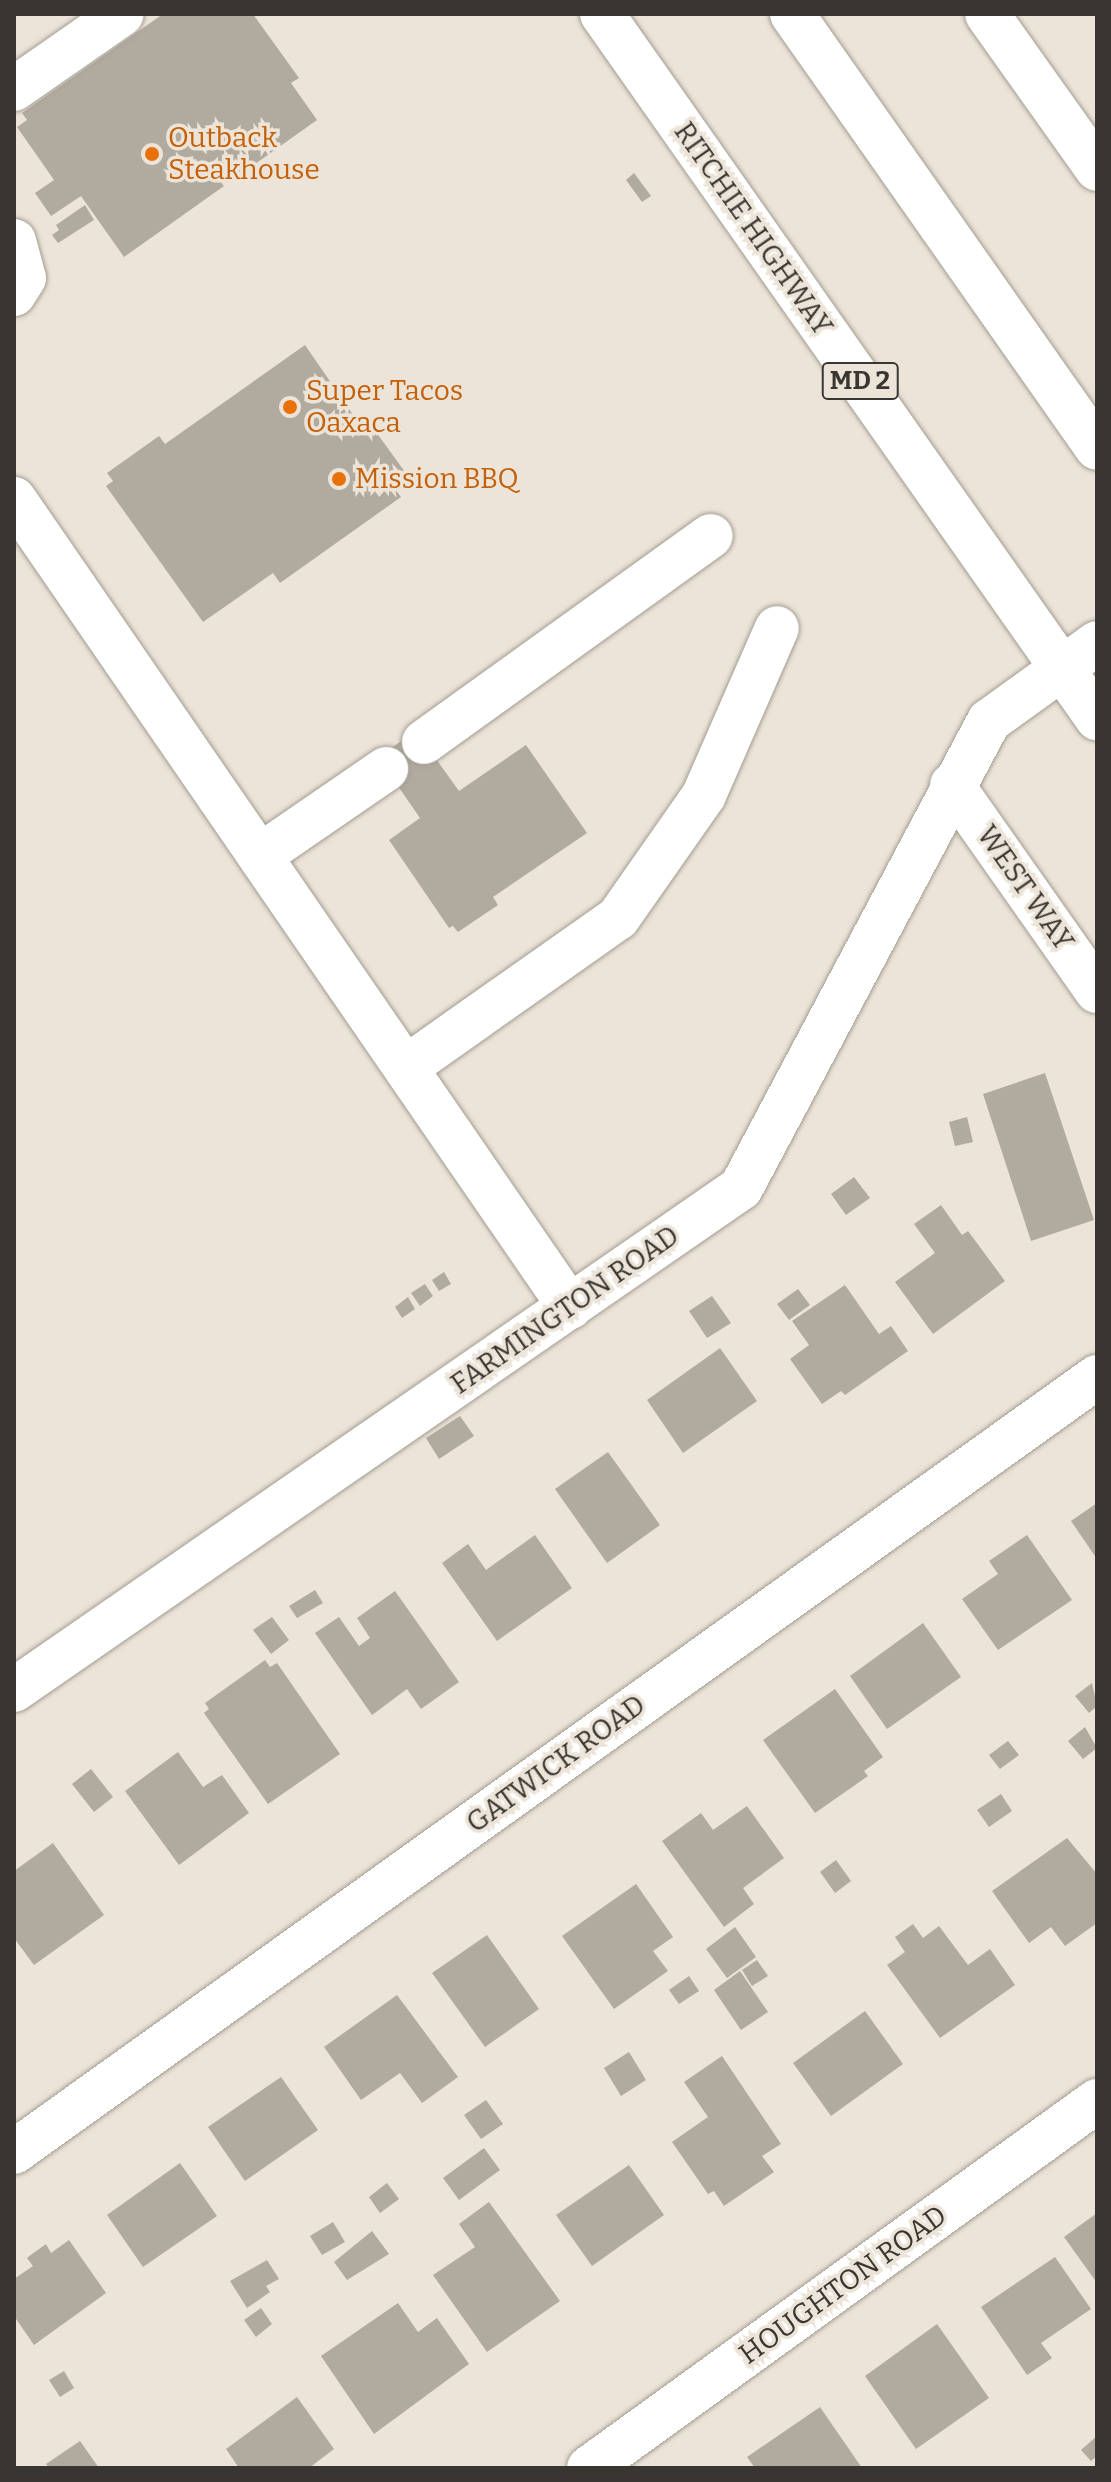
<!DOCTYPE html>
<style>
body{margin:0}
#map{position:relative;width:1111px;height:2482px;overflow:hidden;background:#ece4d8;font-family:Bitter,serif}
div>[style]{position:absolute}
[style*='--x']{left:calc(var(--x)*1px);top:calc(var(--y)*1px);width:calc(var(--w)*1px);rotate:calc(var(--a)*1deg)}
.building>*{inset:0;background:#b1aa9f}
.roads{filter:drop-shadow(0 0 2px #a39c91) drop-shadow(0 0 2px #a39c91)}
.minor>*{height:44px;margin:-22px;padding:0 22px;transform-origin:22px;border-radius:22px;background:#fff}
.major>*{height:44px;margin:-22px;padding:0 22px;transform-origin:22px;border-radius:22px;background:#fff}
.dots>*{width:22px;height:22px;translate:-50% -50%;box-sizing:border-box;border:4px solid #ece4d8;border-radius:50%}
span{translate:-50% -50%;white-space:nowrap;text-align:center;line-height:1.15;-webkit-text-stroke:7px #ece4d8;paint-order:stroke}
.shield-label span{padding:2px 6px;background:#ece4d8;border:2px solid;border-radius:6px;-webkit-text-stroke-width:0}
.shield-label{font-size:26px;color:#393631;font-weight:700}
.food-label{font-size:28px;color:#c56008}
.left{translate:0 -50%;text-align:left}
.street-label{font-size:28px;color:#393631}
.frame{position:absolute;inset:0;border:16px solid #393631;pointer-events:none}
</style>
<div id="map">
<div class="building">
<i style="clip-path:polygon(163px 14px,253px 14px,299px 78px,291px 83px,317px 120px,124px 257px,81px 196px,51px 216px,35px 193px,54px 180px,17px 127px,27px 120px,22px 113px)"></i>
<i style="clip-path:polygon(634px 173px,651px 196px,642px 202px,626px 180px)"></i>
<i style="clip-path:polygon(85px 205px,94px 220px,58px 243px,52px 235px,59px 230px,56px 225px)"></i>
<i style="clip-path:polygon(305px 345px,356px 419px,363px 414px,405px 472px,395px 489px,401px 497px,280px 583px,273px 573px,203px 622px,106px 486px,113px 481px,107px 473px,159px 436px,165px 444px)"></i>
<i style="clip-path:polygon(416px 731px,459px 791px,526px 745px,587px 833px,493px 897px,498px 905px,458px 932px,453px 926px,449px 928px,389px 840px,420px 818px,378px 757px)"></i>
<i style="clip-path:polygon(1045px 1073px,1094px 1220px,1031px 1241px,983px 1094px)"></i>
<i style="clip-path:polygon(967px 1117px,973px 1142px,955px 1146px,949px 1122px)"></i>
<i style="clip-path:polygon(854px 1177px,870px 1198px,846px 1215px,831px 1194px)"></i>
<i style="clip-path:polygon(941px 1205px,962px 1235px,968px 1231px,1005px 1281px,933px 1334px,895px 1282px,935px 1253px,914px 1224px)"></i>
<i style="clip-path:polygon(444px 1272px,451px 1284px,439px 1291px,432px 1280px)"></i>
<i style="clip-path:polygon(425px 1284px,433px 1296px,420px 1306px,411px 1293px)"></i>
<i style="clip-path:polygon(845px 1285px,879px 1334px,891px 1326px,908px 1351px,845px 1395px,841px 1391px,822px 1404px,790px 1359px,809px 1345px,792px 1321px)"></i>
<i style="clip-path:polygon(798px 1289px,810px 1305px,789px 1320px,777px 1304px)"></i>
<i style="clip-path:polygon(712px 1296px,731px 1323px,707px 1338px,689px 1311px)"></i>
<i style="clip-path:polygon(408px 1297px,415px 1309px,402px 1318px,395px 1307px)"></i>
<i style="clip-path:polygon(720px 1348px,757px 1401px,683px 1453px,647px 1400px)"></i>
<i style="clip-path:polygon(460px 1416px,474px 1436px,439px 1459px,426px 1438px)"></i>
<i style="clip-path:polygon(608px 1452px,660px 1525px,607px 1563px,555px 1489px)"></i>
<i style="clip-path:polygon(1097px 1503px,1097px 1559px,1071px 1521px)"></i>
<i style="clip-path:polygon(535px 1535px,572px 1588px,497px 1641px,442px 1563px,468px 1544px,486px 1570px)"></i>
<i style="clip-path:polygon(1027px 1535px,1072px 1600px,998px 1650px,962px 1599px,998px 1574px,989px 1561px)"></i>
<i style="clip-path:polygon(315px 1590px,323px 1603px,297px 1618px,289px 1606px)"></i>
<i style="clip-path:polygon(395px 1591px,459px 1682px,421px 1709px,407px 1689px,372px 1715px,315px 1633px,339px 1617px,359px 1646px,370px 1638px,357px 1618px)"></i>
<i style="clip-path:polygon(272px 1617px,289px 1640px,271px 1654px,253px 1630px)"></i>
<i style="clip-path:polygon(923px 1623px,961px 1677px,887px 1729px,850px 1676px)"></i>
<i style="clip-path:polygon(265px 1660px,270px 1667px,277px 1663px,340px 1754px,268px 1804px,204px 1713px,209px 1709px,205px 1703px)"></i>
<i style="clip-path:polygon(1092px 1683px,1097px 1706px,1089px 1713px,1075px 1696px)"></i>
<i style="clip-path:polygon(835px 1689px,883px 1757px,864px 1771px,868px 1776px,815px 1813px,763px 1740px)"></i>
<i style="clip-path:polygon(1085px 1727px,1097px 1748px,1083px 1759px,1068px 1741px)"></i>
<i style="clip-path:polygon(1008px 1741px,1019px 1755px,1000px 1769px,989px 1755px)"></i>
<i style="clip-path:polygon(178px 1752px,203px 1787px,222px 1775px,249px 1813px,179px 1865px,125px 1791px)"></i>
<i style="clip-path:polygon(91px 1769px,113px 1797px,94px 1812px,72px 1784px)"></i>
<i style="clip-path:polygon(1001px 1794px,1012px 1811px,989px 1827px,977px 1810px)"></i>
<i style="clip-path:polygon(747px 1806px,784px 1858px,743px 1888px,754px 1904px,724px 1927px,662px 1841px,701px 1813px,713px 1830px)"></i>
<i style="clip-path:polygon(1067px 1838px,1097px 1874px,1097px 1923px,1065px 1946px,1051px 1927px,1029px 1943px,992px 1891px)"></i>
<i style="clip-path:polygon(53px 1843px,104px 1915px,34px 1965px,14px 1938px,14px 1871px)"></i>
<i style="clip-path:polygon(836px 1860px,851px 1881px,835px 1893px,820px 1872px)"></i>
<i style="clip-path:polygon(636px 1884px,673px 1937px,653px 1951px,668px 1971px,614px 2009px,562px 1936px)"></i>
<i style="clip-path:polygon(913px 1924px,923px 1938px,939px 1926px,968px 1965px,990px 1949px,1015px 1985px,940px 2038px,887px 1965px,905px 1952px,895px 1937px)"></i>
<i style="clip-path:polygon(735px 1927px,756px 1957px,727px 1978px,706px 1949px)"></i>
<i style="clip-path:polygon(487px 1935px,539px 2009px,485px 2047px,432px 1973px)"></i>
<i style="clip-path:polygon(757px 1960px,768px 1976px,752px 1986px,742px 1970px)"></i>
<i style="clip-path:polygon(740px 1971px,768px 2012px,741px 2030px,714px 1990px)"></i>
<i style="clip-path:polygon(689px 1976px,699px 1991px,679px 2004px,669px 1990px)"></i>
<i style="clip-path:polygon(397px 1995px,458px 2077px,422px 2103px,400px 2073px,361px 2100px,324px 2047px)"></i>
<i style="clip-path:polygon(865px 2011px,903px 2064px,831px 2116px,793px 2063px)"></i>
<i style="clip-path:polygon(629px 2052px,646px 2080px,621px 2096px,604px 2068px)"></i>
<i style="clip-path:polygon(722px 2056px,781px 2144px,762px 2156px,774px 2172px,724px 2206px,714px 2191px,708px 2194px,672px 2142px,708px 2117px,684px 2082px)"></i>
<i style="clip-path:polygon(281px 2077px,318px 2130px,245px 2181px,208px 2127px)"></i>
<i style="clip-path:polygon(486px 2100px,503px 2124px,481px 2139px,464px 2115px)"></i>
<i style="clip-path:polygon(484px 2148px,500px 2170px,459px 2200px,443px 2178px)"></i>
<i style="clip-path:polygon(180px 2163px,217px 2216px,143px 2267px,107px 2215px)"></i>
<i style="clip-path:polygon(629px 2165px,664px 2215px,592px 2266px,556px 2215px)"></i>
<i style="clip-path:polygon(387px 2183px,399px 2199px,380px 2213px,369px 2197px)"></i>
<i style="clip-path:polygon(489px 2202px,560px 2301px,487px 2352px,433px 2275px,475px 2247px,459px 2224px)"></i>
<i style="clip-path:polygon(1097px 2213px,1097px 2283px,1064px 2237px)"></i>
<i style="clip-path:polygon(333px 2222px,345px 2242px,322px 2255px,310px 2236px)"></i>
<i style="clip-path:polygon(372px 2231px,389px 2254px,347px 2280px,334px 2262px)"></i>
<i style="clip-path:polygon(69px 2240px,106px 2293px,34px 2345px,14px 2316px,14px 2279px,33px 2266px,27px 2258px,32px 2254px,46px 2244px,51px 2253px)"></i>
<i style="clip-path:polygon(1055px 2257px,1091px 2309px,1041px 2343px,1052px 2358px,1027px 2375px,981px 2307px)"></i>
<i style="clip-path:polygon(267px 2260px,279px 2279px,266px 2286px,270px 2292px,247px 2308px,230px 2281px)"></i>
<i style="clip-path:polygon(398px 2303px,418px 2332px,437px 2318px,469px 2364px,374px 2434px,321px 2356px)"></i>
<i style="clip-path:polygon(261px 2308px,272px 2324px,256px 2337px,244px 2320px)"></i>
<i style="clip-path:polygon(937px 2324px,989px 2398px,916px 2449px,865px 2376px)"></i>
<i style="clip-path:polygon(64px 2371px,74px 2388px,60px 2397px,49px 2380px)"></i>
<i style="clip-path:polygon(297px 2397px,334px 2449px,309px 2468px,239px 2468px,226px 2449px)"></i>
<i style="clip-path:polygon(820px 2407px,862px 2468px,755px 2468px,747px 2457px)"></i>
<i style="clip-path:polygon(1097px 2436px,1097px 2456px,1091px 2461px,1081px 2450px)"></i>
<i style="clip-path:polygon(80px 2441px,99px 2468px,49px 2468px,46px 2464px)"></i>
</div>
<div class="roads">
<div class="minor">
<i style="--x:987;--y:14;--w:190;--a:54.6"></i>
<i style="--x:14;--y:89;--w:131;--a:-34.8"></i>
<i style="--x:14;--y:241;--w:38;--a:75"></i>
<i style="--x:24;--y:278;--w:19;--a:122"></i>
<i style="--x:14;--y:499;--w:981;--a:55.47"></i>
<i style="--x:424;--y:742;--w:353;--a:-35.7"></i>
<i style="--x:952;--y:785;--w:252;--a:54.9"></i>
<i style="--x:261;--y:855;--w:152;--a:-34.5"></i>
<i style="--x:408;--y:1066;--w:257;--a:-35.2"></i>
<i style="--x:618;--y:918;--w:150;--a:-55"></i>
<i style="--x:704;--y:795;--w:182;--a:-66.4"></i>
<i style="--x:14;--y:1690;--w:883;--a:-34.63"></i>
<i style="--x:741;--y:1188;--w:529;--a:-62.03"></i>
<i style="--x:989;--y:721;--w:133;--a:-35.8"></i>
<i style="--x:14;--y:2152;--w:1332;--a:-35.59"></i>
<i style="--x:589;--y:2468;--w:627;--a:-35.85"></i>
</div>
<div class="major">
<i style="--x:602;--y:14;--w:861;--a:54.89"></i>
<i style="--x:792;--y:14;--w:530;--a:54.9"></i>
</div>
</div>
<div class="dots">
<i style="left:152px;top:154px;background:#e8710a"></i>
<i style="left:290px;top:407px;background:#e8710a"></i>
<i style="left:339px;top:479px;background:#e8710a"></i>
</div>
<div class="shield-label">
<span style="left:860px;top:381px">MD 2</span>
</div>
<div class="food-label">
<span class="left" style="left:168px;top:154px">Outback<br>Steakhouse</span>
<span class="left" style="left:306px;top:407px">Super Tacos<br>Oaxaca</span>
<span class="left" style="left:355px;top:479px">Mission BBQ</span>
</div>
<div class="street-label">
<span style="left:753px;top:229px;rotate:55deg">RITCHIE HIGHWAY</span>
<span style="left:1025px;top:888px;rotate:55deg">WEST WAY</span>
<span style="left:565px;top:1310px;rotate:-35deg">FARMINGTON ROAD</span>
<span style="left:556px;top:1764px;rotate:-36deg">GATWICK ROAD</span>
<span style="left:843px;top:2285px;rotate:-36deg">HOUGHTON ROAD</span>
</div>
<div class="frame"></div>
</div>
